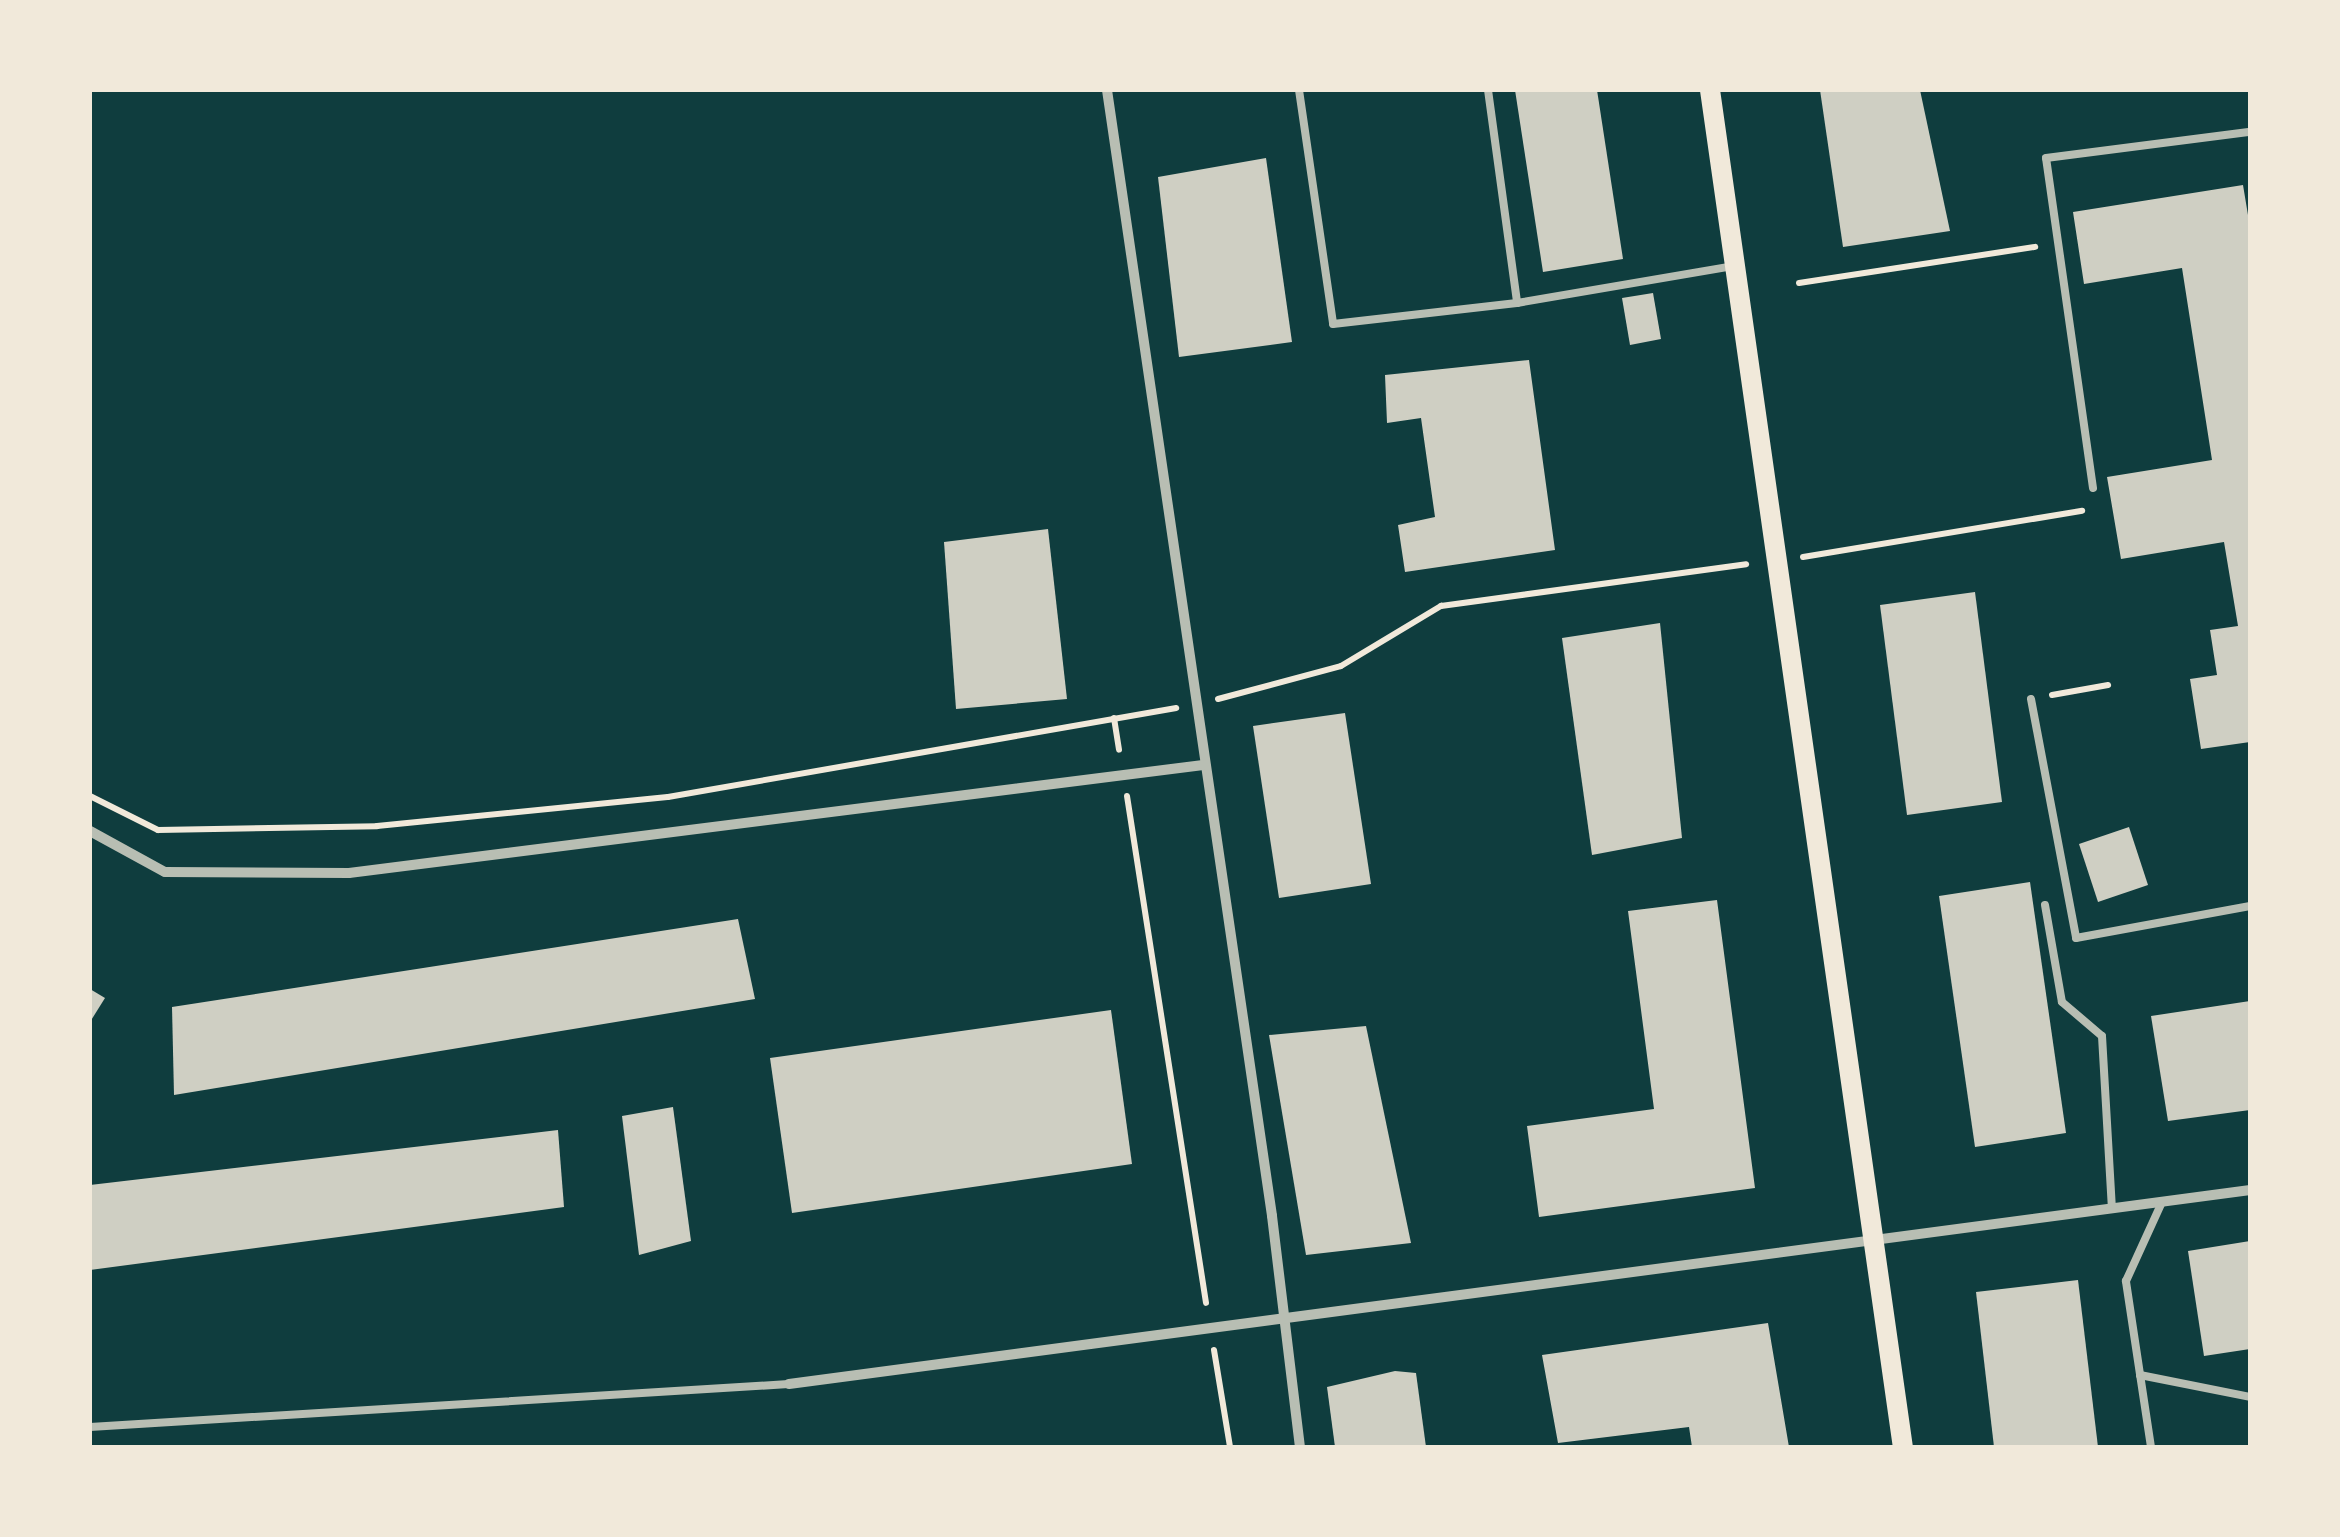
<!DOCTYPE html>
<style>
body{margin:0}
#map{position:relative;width:2340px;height:1537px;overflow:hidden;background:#0f3d3e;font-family:Montserrat,sans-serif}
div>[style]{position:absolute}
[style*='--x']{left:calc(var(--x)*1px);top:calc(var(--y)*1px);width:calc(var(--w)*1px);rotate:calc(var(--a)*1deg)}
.building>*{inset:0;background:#cfcfc3}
.path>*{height:6px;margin:-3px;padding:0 3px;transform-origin:3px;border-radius:3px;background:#f1e9da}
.service>*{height:8px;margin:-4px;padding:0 4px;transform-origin:4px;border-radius:4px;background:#b8beb3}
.minor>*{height:10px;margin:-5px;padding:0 5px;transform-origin:5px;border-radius:5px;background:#b8beb3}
.secondary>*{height:20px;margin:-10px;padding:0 10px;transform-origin:10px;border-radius:10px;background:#f1e9da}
span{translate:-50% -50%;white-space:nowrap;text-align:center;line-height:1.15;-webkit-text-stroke:10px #f1e9da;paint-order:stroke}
.frame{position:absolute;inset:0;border:92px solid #f1e9da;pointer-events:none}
</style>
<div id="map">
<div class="building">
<i style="clip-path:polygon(1515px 90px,1597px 90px,1623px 259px,1543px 272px)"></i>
<i style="clip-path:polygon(1820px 90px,1920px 90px,1950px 231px,1843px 247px)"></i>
<i style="clip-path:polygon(1266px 158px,1292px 342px,1179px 357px,1158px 177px)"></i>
<i style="clip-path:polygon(2243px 185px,2250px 227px,2250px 742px,2201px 749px,2190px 679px,2217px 675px,2210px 630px,2238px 626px,2224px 542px,2121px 559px,2107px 477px,2212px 460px,2182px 268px,2084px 284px,2073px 212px)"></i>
<i style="clip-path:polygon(1653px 293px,1661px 339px,1630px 345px,1622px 298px)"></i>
<i style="clip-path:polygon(1529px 360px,1555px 550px,1405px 572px,1398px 525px,1435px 517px,1421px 418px,1387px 423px,1385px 375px)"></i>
<i style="clip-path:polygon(1048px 529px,1067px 699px,956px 709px,944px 542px)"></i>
<i style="clip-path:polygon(1975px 592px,2002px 802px,1907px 815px,1880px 605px)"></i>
<i style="clip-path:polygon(1660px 623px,1682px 838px,1592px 855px,1562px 638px)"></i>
<i style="clip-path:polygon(1345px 713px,1371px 884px,1279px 898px,1253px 726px)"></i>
<i style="clip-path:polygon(2129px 827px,2148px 885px,2098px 902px,2079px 844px)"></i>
<i style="clip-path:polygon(2030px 882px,2066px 1133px,1975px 1147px,1939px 896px)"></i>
<i style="clip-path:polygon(1717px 900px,1755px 1188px,1539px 1217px,1527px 1126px,1654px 1109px,1628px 911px)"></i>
<i style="clip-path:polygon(738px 919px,755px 999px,174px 1095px,172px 1007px)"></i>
<i style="clip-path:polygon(90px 989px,105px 998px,90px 1022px)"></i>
<i style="clip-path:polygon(2250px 1001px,2250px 1110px,2168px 1121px,2151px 1016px)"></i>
<i style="clip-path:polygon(1111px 1010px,1132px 1164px,792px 1213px,770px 1058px)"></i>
<i style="clip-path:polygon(1366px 1026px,1411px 1243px,1306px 1255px,1269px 1035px)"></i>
<i style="clip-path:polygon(673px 1107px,691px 1241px,639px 1255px,622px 1116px)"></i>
<i style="clip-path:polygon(558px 1130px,564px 1207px,90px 1270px,90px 1185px)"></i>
<i style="clip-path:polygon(2250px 1241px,2250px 1349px,2204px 1356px,2188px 1251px)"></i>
<i style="clip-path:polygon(2078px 1280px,2098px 1447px,1994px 1447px,1976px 1292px)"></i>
<i style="clip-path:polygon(1768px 1323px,1789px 1447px,1692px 1447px,1689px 1427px,1558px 1443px,1542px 1355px)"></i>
<i style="clip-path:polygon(1395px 1371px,1416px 1373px,1426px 1447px,1335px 1447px,1327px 1387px)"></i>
</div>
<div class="path">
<i style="--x:1799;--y:283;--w:239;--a:-8.7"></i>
<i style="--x:1803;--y:557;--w:283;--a:-9.4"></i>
<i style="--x:2052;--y:695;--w:57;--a:-10.1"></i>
<i style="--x:1218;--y:699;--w:127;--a:-15"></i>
<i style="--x:1341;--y:666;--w:117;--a:-31"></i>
<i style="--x:1441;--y:606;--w:308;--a:-7.8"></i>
<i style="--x:1114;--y:718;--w:32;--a:81"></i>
<i style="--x:90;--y:796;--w:76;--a:26.6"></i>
<i style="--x:158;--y:830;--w:219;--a:-1"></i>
<i style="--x:377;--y:826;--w:292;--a:-5.7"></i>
<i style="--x:668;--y:797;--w:516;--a:-9.94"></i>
<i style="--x:1127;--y:796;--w:513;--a:81.14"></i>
<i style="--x:1214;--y:1350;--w:98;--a:80.6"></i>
</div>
<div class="service">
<i style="--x:1299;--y:90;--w:236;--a:81.7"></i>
<i style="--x:1333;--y:324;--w:185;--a:-6.5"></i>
<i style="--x:1488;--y:90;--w:215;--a:82.2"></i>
<i style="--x:1517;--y:303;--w:219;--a:-9.7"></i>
<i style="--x:2093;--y:488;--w:333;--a:-98.1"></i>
<i style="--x:2046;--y:158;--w:206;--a:-7.3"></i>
<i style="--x:2031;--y:699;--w:243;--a:79.3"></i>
<i style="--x:2076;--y:938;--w:177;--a:-10.4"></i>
<i style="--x:2045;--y:905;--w:98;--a:80.1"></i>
<i style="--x:2062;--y:1002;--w:52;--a:40.4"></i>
<i style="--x:2102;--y:1036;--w:172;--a:86.7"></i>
<i style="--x:2140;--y:1375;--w:112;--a:11.3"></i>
<i style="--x:90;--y:1427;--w:700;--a:-3.52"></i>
<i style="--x:2151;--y:1447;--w:168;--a:-98.6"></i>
<i style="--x:2126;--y:1281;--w:87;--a:-65.5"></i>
</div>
<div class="minor">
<i style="--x:1107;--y:90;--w:1138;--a:81.66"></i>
<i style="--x:1272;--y:1216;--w:233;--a:83.1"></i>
<i style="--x:90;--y:831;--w:85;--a:28.7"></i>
<i style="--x:165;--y:872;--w:184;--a:0.3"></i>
<i style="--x:349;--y:873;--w:861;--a:-7.21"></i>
<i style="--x:789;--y:1384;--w:1474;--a:-7.56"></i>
</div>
<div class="secondary">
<i style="--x:1710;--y:90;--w:1371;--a:81.91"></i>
</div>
<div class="frame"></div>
</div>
